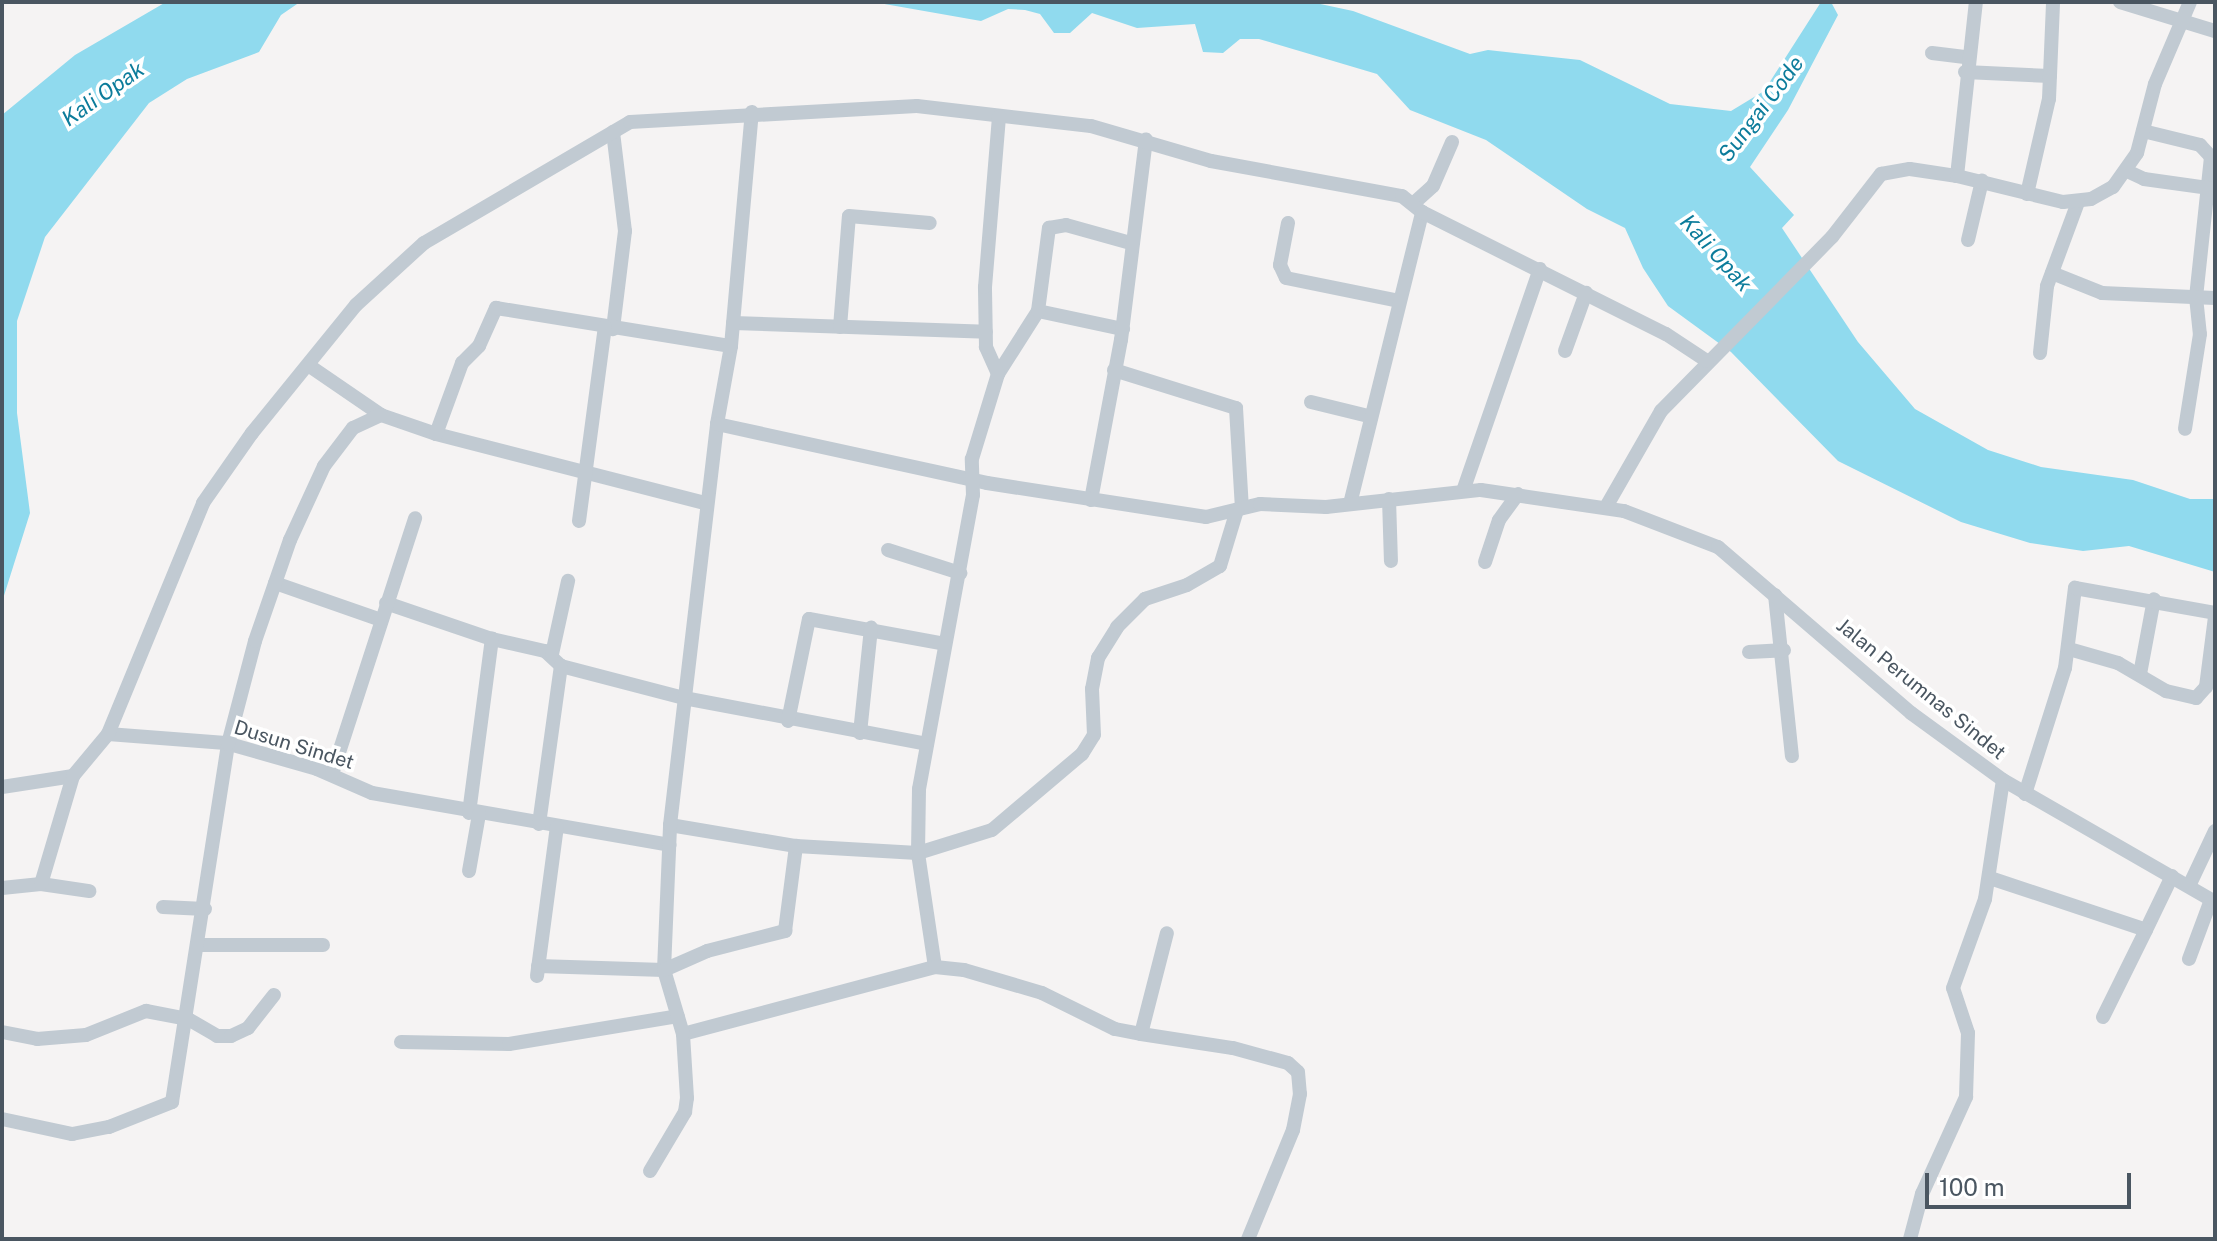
<!DOCTYPE html>
<style>
body{margin:0}
#map{position:relative;width:2217px;height:1241px;overflow:hidden;background:#f5f3f3;font-family:"Public Sans",sans-serif}
div>[style]{position:absolute}
[style*='--x']{left:calc(var(--x)*1px);top:calc(var(--y)*1px);width:calc(var(--w)*1px);rotate:calc(var(--a)*1deg)}
.water>*{inset:0;background:#90daee}
.minor>*{height:14px;margin:-7px;padding:0 7px;transform-origin:7px;border-radius:7px;background:#c1cad2}
span{translate:-50% -50%;white-space:nowrap;text-align:center;line-height:1.15;-webkit-text-stroke:7px #fff;paint-order:stroke}
.street-label{font-size:20px;color:#4a5661}
.water-label{font-size:22px;color:#0c7c9b;font-style:italic}
.frame{position:absolute;inset:0;border:4px solid #4a5661;pointer-events:none}
.scale{position:absolute;left:1925px;top:1173px;width:206px;height:36px;box-sizing:border-box;border:4px solid #4a5661;border-top:0;padding-left:10px;font-size:24px;line-height:28px;white-space:nowrap;color:#4a5661;-webkit-text-stroke:6px #fff;paint-order:stroke}
</style>
<div id="map">
<div class="water">
<i style="clip-path:polygon(166px 2px,300px 2px,281px 15px,259px 52px,187px 79px,149px 103px,45px 237px,17px 321px,17px 413px,30px 513px,2px 602px,2px 115px,75px 55px)"></i>
<i style="clip-path:polygon(873px 2px,1311px 2px,1353px 11px,1470px 54px,1488px 50px,1580px 60px,1670px 104px,1731px 111px,1764px 91px,1821px 2px,1831px 2px,1838px 15px,1788px 110px,1750px 167px,1794px 215px,1782px 228px,1858px 342px,1915px 409px,1988px 450px,2041px 467px,2133px 480px,2190px 499px,2215px 499px,2215px 572px,2129px 546px,2083px 551px,2030px 543px,1961px 522px,1838px 461px,1731px 352px,1668px 306px,1643px 268px,1625px 228px,1587px 209px,1486px 140px,1410px 110px,1377px 74px,1259px 39px,1240px 39px,1223px 53px,1203px 52px,1195px 24px,1137px 28px,1092px 13px,1070px 33px,1054px 33px,1040px 14px,1025px 10px,1008px 9px,981px 21px)"></i>
</div>
<div class="minor">
<i style="--x:2120;--y:2;--w:99;--a:17"></i>
<i style="--x:1932;--y:53;--w:35;--a:7"></i>
<i style="--x:1965;--y:72;--w:85;--a:2.7"></i>
<i style="--x:2143;--y:131;--w:59;--a:13.8"></i>
<i style="--x:2200;--y:145;--w:16;--a:47"></i>
<i style="--x:2211;--y:157;--w:141;--a:96.1"></i>
<i style="--x:2196;--y:297;--w:37;--a:84"></i>
<i style="--x:2200;--y:334;--w:96;--a:99"></i>
<i style="--x:613;--y:132;--w:100;--a:83.1"></i>
<i style="--x:625;--y:231;--w:99;--a:97"></i>
<i style="--x:2127;--y:171;--w:19;--a:25"></i>
<i style="--x:2144;--y:179;--w:66;--a:7.9"></i>
<i style="--x:1957;--y:176;--w:175;--a:-83.8"></i>
<i style="--x:2027;--y:194;--w:98;--a:-77"></i>
<i style="--x:2049;--y:99;--w:97;--a:-87.6"></i>
<i style="--x:1414;--y:203;--w:25;--a:-42"></i>
<i style="--x:1433;--y:186;--w:48;--a:-66.6"></i>
<i style="--x:1288;--y:223;--w:43;--a:100.8"></i>
<i style="--x:1280;--y:265;--w:14;--a:65"></i>
<i style="--x:1286;--y:278;--w:115;--a:11.5"></i>
<i style="--x:1968;--y:240;--w:61;--a:-76.7"></i>
<i style="--x:2052;--y:273;--w:54;--a:21.8"></i>
<i style="--x:2102;--y:293;--w:113;--a:2.5"></i>
<i style="--x:1038;--y:311;--w:87;--a:12"></i>
<i style="--x:733;--y:323;--w:253;--a:2"></i>
<i style="--x:840;--y:327;--w:111;--a:-85.4"></i>
<i style="--x:849;--y:216;--w:81;--a:4.9"></i>
<i style="--x:1565;--y:351;--w:62;--a:-70.1"></i>
<i style="--x:2040;--y:353;--w:67;--a:-84"></i>
<i style="--x:2047;--y:286;--w:90;--a:-69.7"></i>
<i style="--x:311;--y:367;--w:85;--a:34.4"></i>
<i style="--x:381;--y:415;--w:58;--a:19.1"></i>
<i style="--x:436;--y:434;--w:278;--a:14.4"></i>
<i style="--x:1114;--y:370;--w:128;--a:17.3"></i>
<i style="--x:1236;--y:408;--w:100;--a:86.6"></i>
<i style="--x:998;--y:374;--w:75;--a:-57.6"></i>
<i style="--x:1038;--y:311;--w:84;--a:-82.5"></i>
<i style="--x:1049;--y:228;--w:17;--a:-10"></i>
<i style="--x:1066;--y:225;--w:67;--a:15.5"></i>
<i style="--x:1311;--y:402;--w:59;--a:13.8"></i>
<i style="--x:717;--y:424;--w:79;--a:-79.8"></i>
<i style="--x:731;--y:346;--w:235;--a:-84.9"></i>
<i style="--x:436;--y:434;--w:76;--a:-69.9"></i>
<i style="--x:462;--y:363;--w:24;--a:-45"></i>
<i style="--x:479;--y:346;--w:42;--a:-65.9"></i>
<i style="--x:496;--y:308;--w:238;--a:9.2"></i>
<i style="--x:1463;--y:491;--w:235;--a:-70.9"></i>
<i style="--x:1389;--y:499;--w:62;--a:88.2"></i>
<i style="--x:1091;--y:500;--w:163;--a:-79.4"></i>
<i style="--x:1121;--y:340;--w:202;--a:-82.9"></i>
<i style="--x:1350;--y:504;--w:301;--a:-76.1"></i>
<i style="--x:1606;--y:507;--w:111;--a:-60.2"></i>
<i style="--x:1661;--y:411;--w:244;--a:-45.5"></i>
<i style="--x:1832;--y:237;--w:80;--a:-52.1"></i>
<i style="--x:1881;--y:174;--w:29;--a:-10"></i>
<i style="--x:1910;--y:169;--w:48;--a:8.5"></i>
<i style="--x:1957;--y:176;--w:109;--a:13.8"></i>
<i style="--x:2063;--y:202;--w:28;--a:-6"></i>
<i style="--x:2091;--y:199;--w:25;--a:-29"></i>
<i style="--x:2113;--y:187;--w:42;--a:-54.8"></i>
<i style="--x:2137;--y:153;--w:71;--a:-75.4"></i>
<i style="--x:2155;--y:84;--w:89;--a:-66.9"></i>
<i style="--x:579;--y:521;--w:196;--a:-82.4"></i>
<i style="--x:888;--y:550;--w:76;--a:17.7"></i>
<i style="--x:1485;--y:562;--w:44;--a:-71.6"></i>
<i style="--x:1499;--y:520;--w:32;--a:-54"></i>
<i style="--x:275;--y:583;--w:112;--a:19.2"></i>
<i style="--x:1775;--y:595;--w:162;--a:84"></i>
<i style="--x:386;--y:603;--w:112;--a:18.8"></i>
<i style="--x:492;--y:639;--w:54;--a:12.8"></i>
<i style="--x:545;--y:651;--w:22;--a:43"></i>
<i style="--x:561;--y:666;--w:127;--a:14.6"></i>
<i style="--x:684;--y:698;--w:247;--a:10.7"></i>
<i style="--x:2069;--y:649;--w:51;--a:15.9"></i>
<i style="--x:2118;--y:663;--w:56;--a:30.3"></i>
<i style="--x:2166;--y:691;--w:31;--a:13"></i>
<i style="--x:2196;--y:698;--w:15;--a:-48"></i>
<i style="--x:2206;--y:687;--w:71;--a:-82.7"></i>
<i style="--x:1749;--y:652;--w:35;--a:-3"></i>
<i style="--x:552;--y:654;--w:75;--a:-77.6"></i>
<i style="--x:2140;--y:674;--w:76;--a:-79.4"></i>
<i style="--x:788;--y:721;--w:104;--a:-78.4"></i>
<i style="--x:809;--y:619;--w:138;--a:10.4"></i>
<i style="--x:860;--y:733;--w:106;--a:-84"></i>
<i style="--x:108;--y:734;--w:118;--a:4.4"></i>
<i style="--x:226;--y:743;--w:95;--a:15.9"></i>
<i style="--x:317;--y:769;--w:60;--a:23.6"></i>
<i style="--x:372;--y:793;--w:302;--a:9.9"></i>
<i style="--x:332;--y:774;--w:269;--a:-72"></i>
<i style="--x:2;--y:787;--w:72;--a:-8.8"></i>
<i style="--x:2025;--y:794;--w:132;--a:-72.4"></i>
<i style="--x:2065;--y:668;--w:81;--a:-82.9"></i>
<i style="--x:2075;--y:588;--w:142;--a:10.1"></i>
<i style="--x:469;--y:813;--w:176;--a:-82.5"></i>
<i style="--x:539;--y:824;--w:160;--a:-82.1"></i>
<i style="--x:670;--y:825;--w:128;--a:9.5"></i>
<i style="--x:469;--y:871;--w:58;--a:-80"></i>
<i style="--x:1990;--y:878;--w:164;--a:18.4"></i>
<i style="--x:2146;--y:930;--w:60;--a:-64.3"></i>
<i style="--x:41;--y:884;--w:49;--a:8.3"></i>
<i style="--x:2189;--y:886;--w:61;--a:-64.7"></i>
<i style="--x:2;--y:888;--w:39;--a:-6"></i>
<i style="--x:41;--y:884;--w:113;--a:-73.5"></i>
<i style="--x:73;--y:776;--w:55;--a:-50.2"></i>
<i style="--x:108;--y:734;--w:250;--a:-67.6"></i>
<i style="--x:203;--y:503;--w:85;--a:-55"></i>
<i style="--x:252;--y:433;--w:165;--a:-50.9"></i>
<i style="--x:356;--y:305;--w:92;--a:-42.4"></i>
<i style="--x:424;--y:243;--w:239;--a:-30.4"></i>
<i style="--x:630;--y:122;--w:287;--a:-3.2"></i>
<i style="--x:917;--y:106;--w:175;--a:6.6"></i>
<i style="--x:1091;--y:126;--w:125;--a:16.3"></i>
<i style="--x:1211;--y:161;--w:194;--a:10.4"></i>
<i style="--x:1402;--y:196;--w:26;--a:39"></i>
<i style="--x:1422;--y:212;--w:273;--a:26.6"></i>
<i style="--x:1666;--y:334;--w:49;--a:33.4"></i>
<i style="--x:163;--y:907;--w:42;--a:2.7"></i>
<i style="--x:200;--y:945;--w:123;--a:0"></i>
<i style="--x:2189;--y:959;--w:63;--a:-69.6"></i>
<i style="--x:538;--y:966;--w:126;--a:1.8"></i>
<i style="--x:664;--y:970;--w:145;--a:-87.6"></i>
<i style="--x:670;--y:825;--w:404;--a:-83.3"></i>
<i style="--x:717;--y:424;--w:276;--a:12.3"></i>
<i style="--x:987;--y:483;--w:222;--a:8.8"></i>
<i style="--x:1206;--y:517;--w:56;--a:-13.5"></i>
<i style="--x:1260;--y:504;--w:66;--a:2.6"></i>
<i style="--x:1326;--y:507;--w:156;--a:-6.3"></i>
<i style="--x:1481;--y:490;--w:145;--a:8.4"></i>
<i style="--x:1624;--y:511;--w:101;--a:21"></i>
<i style="--x:1718;--y:547;--w:255;--a:40.7"></i>
<i style="--x:1911;--y:713;--w:114;--a:36.1"></i>
<i style="--x:2003;--y:780;--w:245;--a:29.9"></i>
<i style="--x:935;--y:967;--w:115;--a:-98.5"></i>
<i style="--x:918;--y:853;--w:77;--a:-17.3"></i>
<i style="--x:992;--y:830;--w:118;--a:-40.2"></i>
<i style="--x:1082;--y:754;--w:22;--a:-58"></i>
<i style="--x:1094;--y:735;--w:46;--a:-92.5"></i>
<i style="--x:1092;--y:689;--w:32;--a:-79"></i>
<i style="--x:1098;--y:658;--w:36;--a:-58"></i>
<i style="--x:1117;--y:627;--w:40;--a:-45"></i>
<i style="--x:1145;--y:599;--w:44;--a:-18.4"></i>
<i style="--x:1187;--y:585;--w:38;--a:-30"></i>
<i style="--x:1220;--y:566;--w:59;--a:-73.1"></i>
<i style="--x:537;--y:976;--w:150;--a:-82.4"></i>
<i style="--x:2103;--y:1017;--w:97;--a:-63.7"></i>
<i style="--x:2;--y:1032;--w:36;--a:11"></i>
<i style="--x:37;--y:1039;--w:49;--a:-4.7"></i>
<i style="--x:86;--y:1035;--w:65;--a:-21.8"></i>
<i style="--x:146;--y:1011;--w:43;--a:10.8"></i>
<i style="--x:188;--y:1019;--w:34;--a:30"></i>
<i style="--x:217;--y:1036;--w:14;--a:0"></i>
<i style="--x:231;--y:1036;--w:19;--a:-25"></i>
<i style="--x:248;--y:1028;--w:42;--a:-51.8"></i>
<i style="--x:683;--y:1034;--w:261;--a:-14.9"></i>
<i style="--x:935;--y:967;--w:29;--a:6"></i>
<i style="--x:964;--y:970;--w:81;--a:16.4"></i>
<i style="--x:1042;--y:993;--w:81;--a:26.3"></i>
<i style="--x:1115;--y:1029;--w:26;--a:11"></i>
<i style="--x:1141;--y:1034;--w:104;--a:-75.6"></i>
<i style="--x:1141;--y:1034;--w:93;--a:8.7"></i>
<i style="--x:1233;--y:1048;--w:57;--a:15.3"></i>
<i style="--x:1288;--y:1063;--w:13;--a:42"></i>
<i style="--x:1298;--y:1072;--w:22;--a:85"></i>
<i style="--x:1300;--y:1094;--w:37;--a:101"></i>
<i style="--x:1293;--y:1130;--w:118;--a:112.4"></i>
<i style="--x:401;--y:1042;--w:108;--a:1.1"></i>
<i style="--x:509;--y:1044;--w:171;--a:-9.4"></i>
<i style="--x:2;--y:1119;--w:72;--a:12.1"></i>
<i style="--x:72;--y:1134;--w:38;--a:-11"></i>
<i style="--x:109;--y:1127;--w:68;--a:-21.6"></i>
<i style="--x:172;--y:1102;--w:362;--a:-81.1"></i>
<i style="--x:228;--y:744;--w:106;--a:-75.3"></i>
<i style="--x:255;--y:641;--w:107;--a:-70.9"></i>
<i style="--x:290;--y:540;--w:81;--a:-65.3"></i>
<i style="--x:324;--y:466;--w:48;--a:-52.7"></i>
<i style="--x:353;--y:428;--w:31;--a:-25"></i>
<i style="--x:650;--y:1171;--w:69;--a:-59.3"></i>
<i style="--x:685;--y:1112;--w:14;--a:-82"></i>
<i style="--x:687;--y:1098;--w:64;--a:-93.6"></i>
<i style="--x:683;--y:1034;--w:67;--a:-106.5"></i>
<i style="--x:664;--y:970;--w:47;--a:-23.8"></i>
<i style="--x:707;--y:951;--w:81;--a:-14.4"></i>
<i style="--x:785;--y:931;--w:86;--a:-82.6"></i>
<i style="--x:796;--y:846;--w:122;--a:3.3"></i>
<i style="--x:918;--y:853;--w:64;--a:-89.1"></i>
<i style="--x:919;--y:789;--w:299;--a:-79.6"></i>
<i style="--x:973;--y:495;--w:36;--a:-92"></i>
<i style="--x:972;--y:459;--w:89;--a:-73"></i>
<i style="--x:998;--y:374;--w:30;--a:-114"></i>
<i style="--x:986;--y:347;--w:60;--a:-91"></i>
<i style="--x:985;--y:287;--w:171;--a:-85.3"></i>
<i style="--x:1910;--y:1239;--w:47;--a:-75.1"></i>
<i style="--x:1922;--y:1194;--w:107;--a:-65.6"></i>
<i style="--x:1966;--y:1097;--w:64;--a:-88.2"></i>
<i style="--x:1968;--y:1033;--w:47;--a:-108.4"></i>
<i style="--x:1953;--y:988;--w:95;--a:-70.2"></i>
<i style="--x:1985;--y:899;--w:120;--a:-81.4"></i>
</div>
<div class="street-label">
<span style="left:1921px;top:689px;rotate:39deg">Jalan Perumnas Sindet</span>
<span style="left:294px;top:745px;rotate:17deg">Dusun Sindet</span>
</div>
<div class="water-label">
<span style="left:103px;top:94px;rotate:-35deg">Kali Opak</span>
<span style="left:1761px;top:109px;rotate:-53deg">Sungai Code</span>
<span style="left:1716px;top:253px;rotate:48deg">Kali Opak</span>
</div>
<div class="frame"></div>
<div class="scale">100 m</div>
</div>
